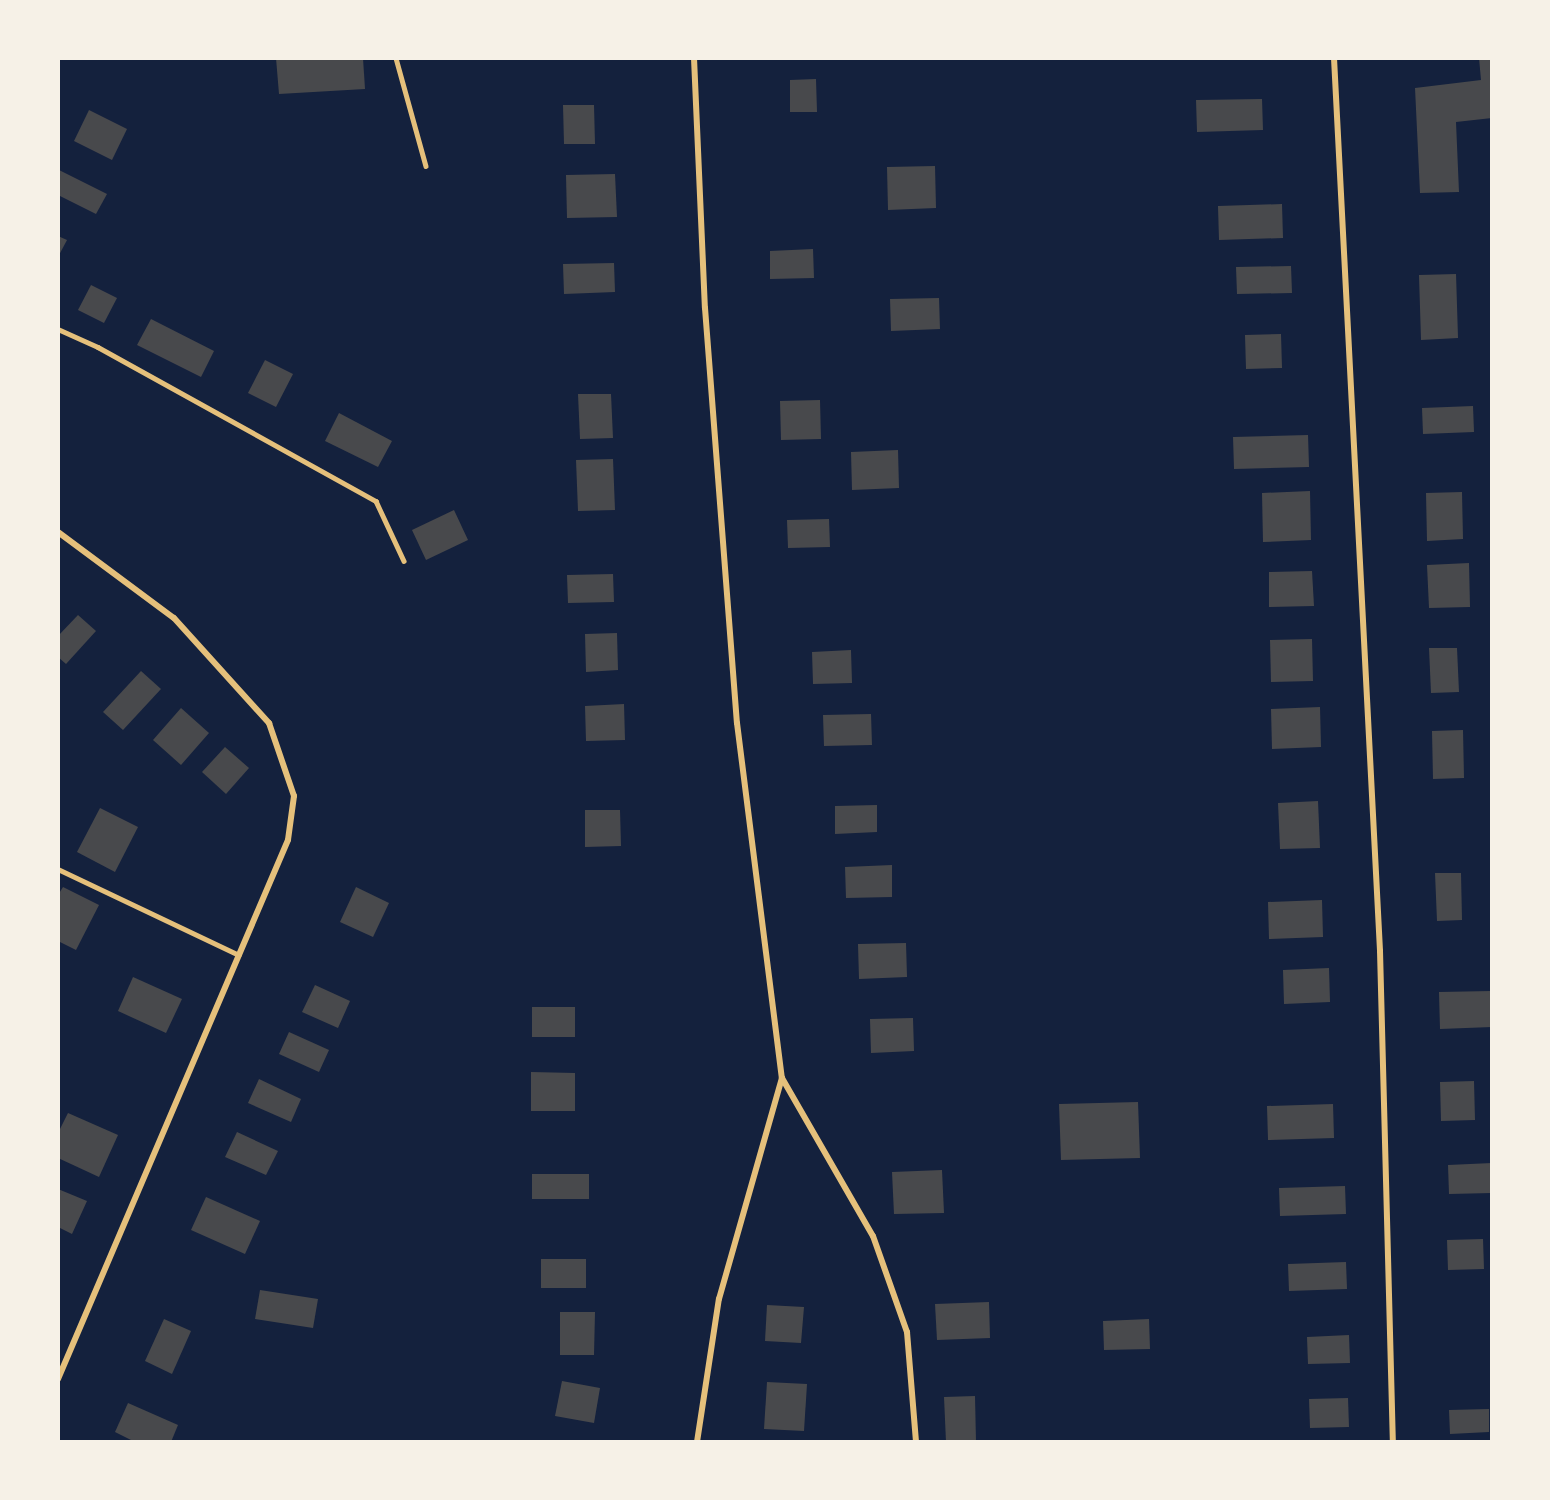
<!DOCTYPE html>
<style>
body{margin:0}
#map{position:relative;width:1550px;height:1500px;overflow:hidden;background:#14213d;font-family:Rubik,sans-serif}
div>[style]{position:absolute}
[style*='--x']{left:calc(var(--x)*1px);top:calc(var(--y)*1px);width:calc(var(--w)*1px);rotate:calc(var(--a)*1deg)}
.building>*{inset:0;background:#48494c}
.service>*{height:4.5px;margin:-2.25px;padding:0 2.25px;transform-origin:2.25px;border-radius:2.25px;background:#e5c07b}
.minor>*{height:6px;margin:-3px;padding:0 3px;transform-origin:3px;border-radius:3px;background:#e5c07b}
span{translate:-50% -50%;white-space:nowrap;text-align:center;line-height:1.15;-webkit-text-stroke:6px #f6f1e7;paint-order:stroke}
.frame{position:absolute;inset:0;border:60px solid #f6f1e7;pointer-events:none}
</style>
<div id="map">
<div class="building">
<i style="clip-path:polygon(276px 58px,363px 58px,365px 89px,279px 94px)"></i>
<i style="clip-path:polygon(1479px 58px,1492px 58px,1492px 118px,1456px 122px,1459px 192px,1420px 193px,1415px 88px,1481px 80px)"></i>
<i style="clip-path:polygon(816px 79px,817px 112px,790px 112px,790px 80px)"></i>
<i style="clip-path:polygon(1262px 99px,1263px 130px,1197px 132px,1196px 100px)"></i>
<i style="clip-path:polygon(563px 105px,594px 105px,595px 144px,564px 144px)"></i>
<i style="clip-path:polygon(89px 110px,127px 129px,112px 160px,74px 141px)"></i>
<i style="clip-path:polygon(935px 166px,936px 208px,888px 210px,887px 167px)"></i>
<i style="clip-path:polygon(59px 170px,107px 194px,96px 214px,58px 195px)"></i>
<i style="clip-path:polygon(615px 174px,617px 217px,567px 218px,566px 175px)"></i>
<i style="clip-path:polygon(1282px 204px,1283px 238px,1219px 240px,1218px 206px)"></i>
<i style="clip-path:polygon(58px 236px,67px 240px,58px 257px)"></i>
<i style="clip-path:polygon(813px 249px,814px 278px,770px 279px,770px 251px)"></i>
<i style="clip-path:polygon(614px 263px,615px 292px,564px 294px,563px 264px)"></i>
<i style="clip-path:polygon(1291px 266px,1292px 293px,1237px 294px,1236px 267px)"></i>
<i style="clip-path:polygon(1456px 274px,1458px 338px,1421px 340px,1419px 275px)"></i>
<i style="clip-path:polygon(91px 285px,117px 298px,104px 323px,78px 310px)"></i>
<i style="clip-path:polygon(939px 298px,940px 329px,891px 331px,890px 299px)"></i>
<i style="clip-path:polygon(151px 319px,214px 351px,201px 377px,137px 345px)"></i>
<i style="clip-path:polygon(1281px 334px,1282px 368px,1246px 369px,1245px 335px)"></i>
<i style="clip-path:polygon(265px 360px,293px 374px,276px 407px,248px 393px)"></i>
<i style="clip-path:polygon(578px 394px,611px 394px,613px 438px,580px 439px)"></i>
<i style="clip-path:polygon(820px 400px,821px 439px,781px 440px,780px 401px)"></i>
<i style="clip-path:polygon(1473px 406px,1474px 432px,1423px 434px,1422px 408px)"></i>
<i style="clip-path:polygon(339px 413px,392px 441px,378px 467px,325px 441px)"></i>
<i style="clip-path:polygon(1308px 435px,1309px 467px,1234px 469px,1233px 437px)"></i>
<i style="clip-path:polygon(898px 450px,899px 488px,852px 490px,851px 452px)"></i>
<i style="clip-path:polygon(613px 459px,615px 510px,578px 511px,576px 460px)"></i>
<i style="clip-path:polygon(1310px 491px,1311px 540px,1263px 542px,1262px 493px)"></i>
<i style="clip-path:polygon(1462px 492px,1463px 539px,1427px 541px,1426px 493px)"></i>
<i style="clip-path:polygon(454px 510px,468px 540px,426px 560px,412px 530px)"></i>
<i style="clip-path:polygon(829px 519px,830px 547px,788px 548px,787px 520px)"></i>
<i style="clip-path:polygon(1469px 563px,1470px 607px,1429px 608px,1427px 565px)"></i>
<i style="clip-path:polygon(1312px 571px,1314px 606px,1269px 607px,1269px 572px)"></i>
<i style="clip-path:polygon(613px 574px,614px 602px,568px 603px,567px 575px)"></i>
<i style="clip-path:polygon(78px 615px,96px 631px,66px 664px,58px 657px,58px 636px)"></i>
<i style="clip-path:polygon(617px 633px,618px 670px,586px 672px,585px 634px)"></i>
<i style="clip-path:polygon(1312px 639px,1313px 681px,1271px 682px,1270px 640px)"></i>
<i style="clip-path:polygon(1429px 648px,1457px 648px,1459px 692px,1431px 693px)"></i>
<i style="clip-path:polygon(851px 650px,852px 683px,813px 684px,812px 652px)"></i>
<i style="clip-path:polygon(141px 671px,161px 689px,123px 730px,103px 712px)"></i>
<i style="clip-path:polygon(624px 704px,625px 740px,586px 741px,585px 706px)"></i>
<i style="clip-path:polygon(1320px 707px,1321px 747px,1272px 749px,1271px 709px)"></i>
<i style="clip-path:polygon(181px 708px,209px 733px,181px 765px,153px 740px)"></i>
<i style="clip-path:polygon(871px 714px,872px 745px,824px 746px,823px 715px)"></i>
<i style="clip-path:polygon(1463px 730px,1464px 778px,1433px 779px,1432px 731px)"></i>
<i style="clip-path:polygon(225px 747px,249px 768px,226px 794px,202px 772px)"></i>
<i style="clip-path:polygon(1318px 801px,1320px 848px,1280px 849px,1278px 803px)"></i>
<i style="clip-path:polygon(877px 805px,877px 832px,835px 834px,835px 806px)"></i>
<i style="clip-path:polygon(100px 808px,138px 827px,115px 872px,77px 852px)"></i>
<i style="clip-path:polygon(585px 810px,620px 810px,621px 846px,585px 847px)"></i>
<i style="clip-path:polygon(892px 865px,892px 897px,846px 898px,845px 867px)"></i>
<i style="clip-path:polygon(1435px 873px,1461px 873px,1462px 920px,1437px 921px)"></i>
<i style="clip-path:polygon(63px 887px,99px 905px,76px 950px,58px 941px,58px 895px)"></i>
<i style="clip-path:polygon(356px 887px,389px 903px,373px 937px,340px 922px)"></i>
<i style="clip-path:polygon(1322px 900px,1323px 937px,1269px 939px,1268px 902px)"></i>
<i style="clip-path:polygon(906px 943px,907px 977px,859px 979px,858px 944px)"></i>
<i style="clip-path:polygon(1329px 968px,1330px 1002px,1284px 1004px,1283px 970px)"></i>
<i style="clip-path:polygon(133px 977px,182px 999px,166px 1033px,118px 1011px)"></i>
<i style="clip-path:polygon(315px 985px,350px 1001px,338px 1028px,302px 1012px)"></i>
<i style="clip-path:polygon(1491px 991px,1492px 1027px,1440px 1029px,1439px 992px)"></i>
<i style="clip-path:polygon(532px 1007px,575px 1007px,575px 1037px,532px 1037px)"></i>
<i style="clip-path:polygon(913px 1018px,914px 1051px,871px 1053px,870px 1019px)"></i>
<i style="clip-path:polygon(289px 1032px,329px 1050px,319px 1072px,279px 1054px)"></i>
<i style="clip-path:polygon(531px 1072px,575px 1073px,575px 1111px,531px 1111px)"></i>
<i style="clip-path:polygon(259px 1079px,301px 1099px,291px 1122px,248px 1103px)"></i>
<i style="clip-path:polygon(1474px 1081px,1475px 1120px,1441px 1121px,1440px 1082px)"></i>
<i style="clip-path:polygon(1138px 1102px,1140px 1158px,1061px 1160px,1059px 1104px)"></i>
<i style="clip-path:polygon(1333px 1104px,1334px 1138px,1268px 1140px,1267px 1106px)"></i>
<i style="clip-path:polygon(68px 1113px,118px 1135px,99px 1177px,58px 1158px,58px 1133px)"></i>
<i style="clip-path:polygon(237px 1132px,278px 1151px,266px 1175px,225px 1157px)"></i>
<i style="clip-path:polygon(1492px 1163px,1492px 1193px,1449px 1194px,1448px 1165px)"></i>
<i style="clip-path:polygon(942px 1170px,944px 1213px,894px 1214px,892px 1172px)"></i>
<i style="clip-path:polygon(532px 1174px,589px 1174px,589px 1199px,532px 1199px)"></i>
<i style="clip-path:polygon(1345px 1186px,1346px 1214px,1280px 1216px,1279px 1188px)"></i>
<i style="clip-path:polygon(58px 1189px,87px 1201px,72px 1234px,58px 1227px)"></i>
<i style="clip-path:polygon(206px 1197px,260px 1221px,245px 1254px,191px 1230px)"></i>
<i style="clip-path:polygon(1483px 1239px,1484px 1269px,1448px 1270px,1447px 1240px)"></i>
<i style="clip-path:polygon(541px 1259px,586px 1259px,586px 1288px,541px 1288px)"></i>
<i style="clip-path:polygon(1346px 1262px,1347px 1289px,1289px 1291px,1288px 1264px)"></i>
<i style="clip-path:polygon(260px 1290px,318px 1299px,313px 1328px,255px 1319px)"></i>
<i style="clip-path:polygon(989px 1302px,990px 1338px,937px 1340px,935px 1304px)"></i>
<i style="clip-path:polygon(767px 1305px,804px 1307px,801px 1343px,765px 1341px)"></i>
<i style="clip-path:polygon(560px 1312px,595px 1312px,594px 1355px,560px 1355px)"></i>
<i style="clip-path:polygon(164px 1319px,191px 1331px,172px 1374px,145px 1361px)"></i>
<i style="clip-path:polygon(1149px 1319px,1150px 1349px,1104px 1350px,1103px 1321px)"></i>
<i style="clip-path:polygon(1349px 1335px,1350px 1363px,1308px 1364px,1307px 1337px)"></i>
<i style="clip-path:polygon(562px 1381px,600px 1388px,594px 1423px,555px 1416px)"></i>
<i style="clip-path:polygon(767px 1382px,807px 1384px,804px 1431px,764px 1429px)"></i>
<i style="clip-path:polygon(975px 1396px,976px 1442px,946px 1442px,944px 1397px)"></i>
<i style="clip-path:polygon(1348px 1398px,1349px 1427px,1310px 1428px,1309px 1399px)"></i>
<i style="clip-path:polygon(128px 1403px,178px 1425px,171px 1442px,135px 1442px,115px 1432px)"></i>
<i style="clip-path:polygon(1489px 1409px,1489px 1432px,1450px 1434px,1449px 1410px)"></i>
</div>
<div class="service">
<i style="--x:396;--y:58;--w:112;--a:74.5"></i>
<i style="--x:58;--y:329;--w:44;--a:24.2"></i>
<i style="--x:98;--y:347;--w:318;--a:29"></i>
<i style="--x:376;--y:501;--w:66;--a:65"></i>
<i style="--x:58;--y:869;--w:200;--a:25.4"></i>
</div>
<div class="minor">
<i style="--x:694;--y:58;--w:250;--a:87.5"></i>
<i style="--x:705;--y:308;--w:416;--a:85.6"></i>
<i style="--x:737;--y:723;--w:358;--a:82.8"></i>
<i style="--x:782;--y:1078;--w:182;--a:60.1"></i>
<i style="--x:873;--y:1236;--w:102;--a:70.5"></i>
<i style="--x:907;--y:1332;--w:110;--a:85.3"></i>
<i style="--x:1334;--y:58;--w:894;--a:87.05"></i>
<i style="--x:1380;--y:951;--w:491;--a:88.5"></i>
<i style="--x:58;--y:532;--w:144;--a:36.6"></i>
<i style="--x:174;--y:618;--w:142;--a:47.9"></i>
<i style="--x:269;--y:723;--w:77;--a:71.1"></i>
<i style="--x:294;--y:796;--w:44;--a:97.8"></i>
<i style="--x:288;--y:840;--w:586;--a:113.11"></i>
<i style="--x:697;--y:1442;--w:145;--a:-81.3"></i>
<i style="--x:719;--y:1299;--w:230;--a:-74.1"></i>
</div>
<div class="frame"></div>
</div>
